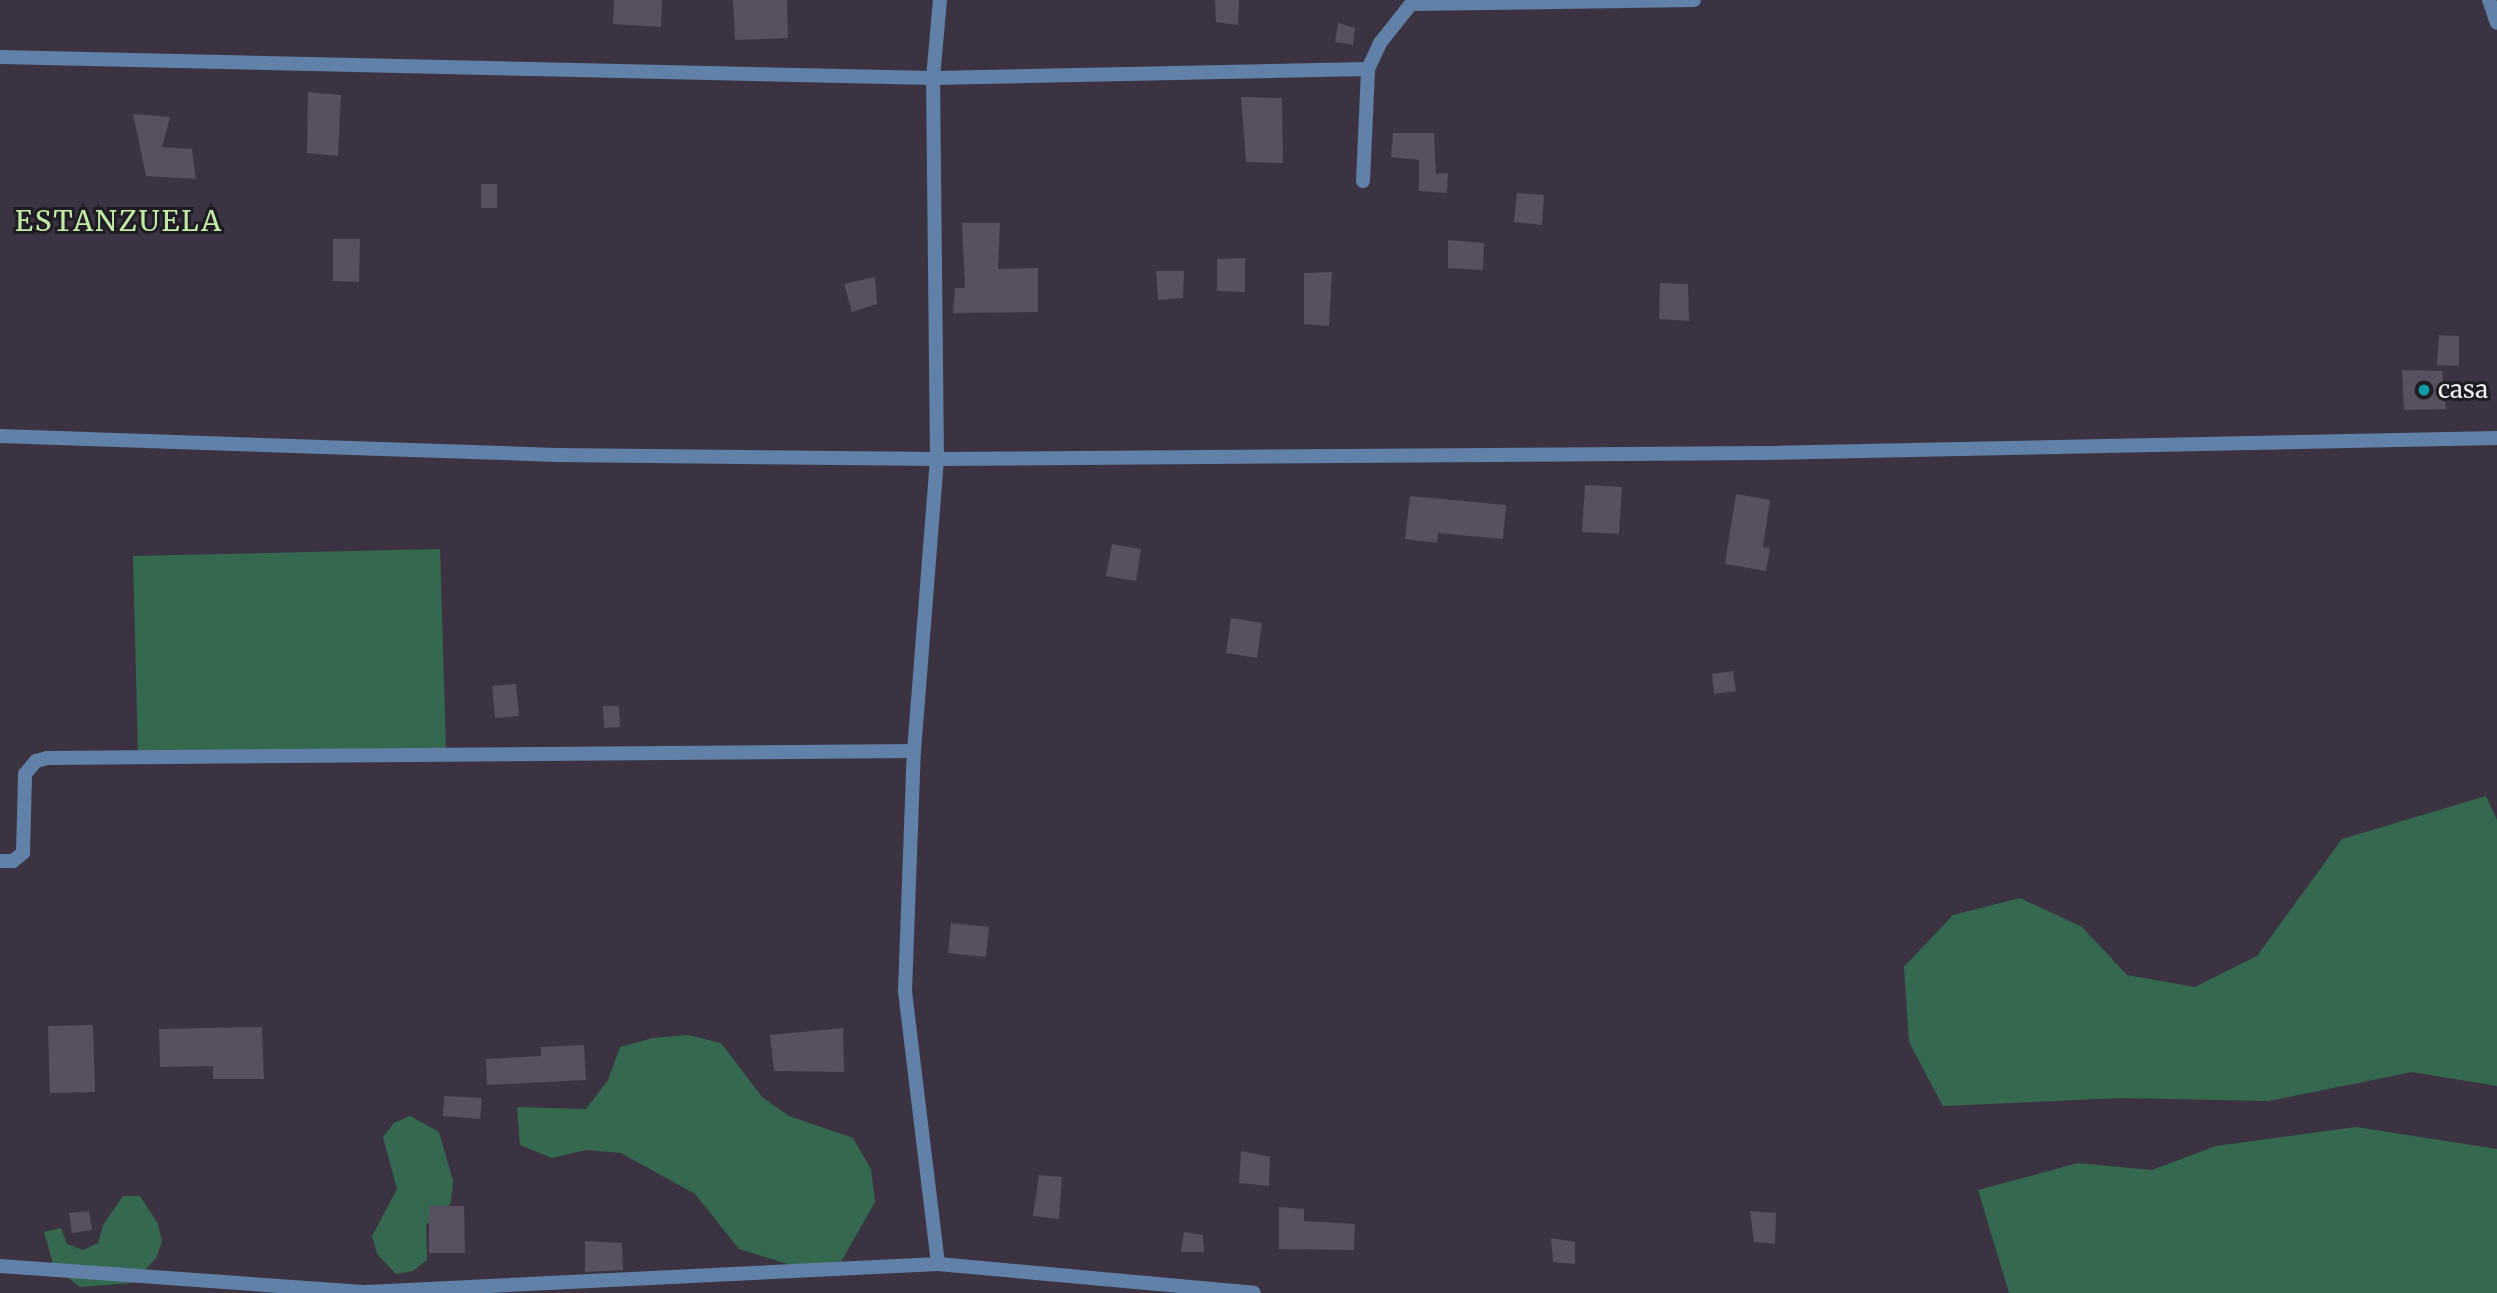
<!DOCTYPE html>
<style>
body{margin:0}
#map{position:relative;width:2497px;height:1293px;overflow:hidden;background:#3b3341;font-family:Merriweather,serif}
div>[style]{position:absolute}
[style*='--x']{left:calc(var(--x)*1px);top:calc(var(--y)*1px);width:calc(var(--w)*1px);rotate:calc(var(--a)*1deg)}
.green>*{inset:0;background:#346950}
.building>*{inset:0;background:#584f5f}
.street>*{height:14px;margin:-7px;padding:0 7px;transform-origin:7px;border-radius:7px;background:#6281a8}
.dots>*{width:19px;height:19px;translate:-50% -50%;box-sizing:border-box;border:4px solid #201c23;border-radius:50%}
span{translate:-50% -50%;white-space:nowrap;text-align:center;line-height:1.15;-webkit-text-stroke:6px #201c23;paint-order:stroke}
.poi-label{font-size:24px;color:#f2edf6}
.left{translate:0 -50%;text-align:left}
.quarter-label{font-size:28px;color:#c1eaa6;letter-spacing:2px}
</style>
<div id="map">
<div class="green">
<i style="clip-path:polygon(440px 549px,446px 749px,138px 756px,133px 556px)"></i>
<i style="clip-path:polygon(2486px 796px,2497px 820px,2497px 1086px,2412px 1072px,2268px 1101px,2120px 1098px,1943px 1106px,1909px 1042px,1904px 967px,1953px 915px,2020px 898px,2082px 927px,2127px 975px,2195px 987px,2257px 956px,2342px 839px)"></i>
<i style="clip-path:polygon(688px 1035px,721px 1043px,762px 1097px,789px 1116px,853px 1138px,871px 1169px,875px 1202px,841px 1262px,807px 1270px,739px 1249px,695px 1194px,621px 1153px,586px 1150px,552px 1158px,520px 1145px,517px 1107px,586px 1109px,608px 1080px,620px 1047px,653px 1038px)"></i>
<i style="clip-path:polygon(410px 1116px,439px 1132px,453px 1181px,451px 1203px,426px 1225px,427px 1260px,413px 1271px,396px 1274px,377px 1254px,372px 1236px,397px 1189px,383px 1137px,394px 1123px)"></i>
<i style="clip-path:polygon(2356px 1127px,2497px 1149px,2497px 1293px,2009px 1293px,1978px 1190px,2078px 1163px,2152px 1170px,2216px 1146px)"></i>
<i style="clip-path:polygon(123px 1196px,140px 1196px,158px 1224px,162px 1242px,156px 1258px,133px 1283px,80px 1287px,54px 1267px,44px 1232px,61px 1228px,67px 1244px,83px 1250px,98px 1243px,103px 1225px)"></i>
</div>
<div class="building">
<i style="clip-path:polygon(614px 0,662px 0,661px 27px,613px 24px)"></i>
<i style="clip-path:polygon(733px 0,787px 0,788px 38px,735px 40px)"></i>
<i style="clip-path:polygon(1215px 0,1239px 0,1238px 25px,1216px 22px)"></i>
<i style="clip-path:polygon(1338px 23px,1355px 28px,1353px 45px,1335px 42px)"></i>
<i style="clip-path:polygon(308px 92px,341px 95px,338px 156px,307px 153px)"></i>
<i style="clip-path:polygon(1241px 97px,1282px 98px,1283px 163px,1246px 162px)"></i>
<i style="clip-path:polygon(133px 114px,170px 117px,162px 147px,192px 149px,196px 179px,146px 176px)"></i>
<i style="clip-path:polygon(1393px 133px,1434px 133px,1436px 174px,1448px 173px,1447px 193px,1419px 191px,1419px 160px,1391px 157px)"></i>
<i style="clip-path:polygon(481px 184px,497px 184px,497px 208px,481px 208px)"></i>
<i style="clip-path:polygon(1517px 193px,1544px 195px,1542px 225px,1514px 222px)"></i>
<i style="clip-path:polygon(962px 223px,1000px 223px,998px 269px,1038px 268px,1038px 312px,953px 313px,955px 288px,965px 288px)"></i>
<i style="clip-path:polygon(333px 239px,360px 239px,359px 282px,333px 281px)"></i>
<i style="clip-path:polygon(1448px 240px,1484px 243px,1483px 270px,1448px 268px)"></i>
<i style="clip-path:polygon(1245px 258px,1245px 292px,1217px 291px,1217px 259px)"></i>
<i style="clip-path:polygon(1156px 271px,1184px 271px,1183px 298px,1158px 300px)"></i>
<i style="clip-path:polygon(1332px 272px,1329px 326px,1304px 324px,1304px 273px)"></i>
<i style="clip-path:polygon(875px 277px,877px 304px,852px 312px,844px 284px)"></i>
<i style="clip-path:polygon(1660px 283px,1688px 284px,1689px 321px,1659px 319px)"></i>
<i style="clip-path:polygon(2439px 335px,2459px 336px,2459px 366px,2437px 365px)"></i>
<i style="clip-path:polygon(2402px 370px,2442px 371px,2446px 409px,2404px 410px)"></i>
<i style="clip-path:polygon(1585px 485px,1622px 487px,1619px 534px,1582px 532px)"></i>
<i style="clip-path:polygon(1736px 494px,1770px 500px,1763px 547px,1770px 548px,1766px 571px,1725px 564px)"></i>
<i style="clip-path:polygon(1410px 496px,1506px 505px,1503px 539px,1438px 533px,1437px 543px,1405px 539px)"></i>
<i style="clip-path:polygon(1112px 544px,1141px 549px,1136px 581px,1106px 576px)"></i>
<i style="clip-path:polygon(1231px 618px,1262px 623px,1257px 658px,1226px 653px)"></i>
<i style="clip-path:polygon(1733px 671px,1736px 691px,1714px 694px,1712px 674px)"></i>
<i style="clip-path:polygon(516px 684px,519px 716px,495px 718px,492px 686px)"></i>
<i style="clip-path:polygon(603px 706px,619px 706px,620px 727px,604px 728px)"></i>
<i style="clip-path:polygon(951px 923px,989px 927px,986px 957px,948px 953px)"></i>
<i style="clip-path:polygon(93px 1025px,95px 1092px,50px 1093px,48px 1026px)"></i>
<i style="clip-path:polygon(262px 1027px,264px 1079px,213px 1079px,213px 1066px,160px 1067px,159px 1029px)"></i>
<i style="clip-path:polygon(843px 1028px,844px 1072px,774px 1071px,770px 1035px)"></i>
<i style="clip-path:polygon(584px 1045px,586px 1080px,487px 1085px,486px 1059px,541px 1056px,541px 1047px)"></i>
<i style="clip-path:polygon(444px 1096px,482px 1098px,480px 1119px,443px 1116px)"></i>
<i style="clip-path:polygon(1241px 1151px,1270px 1157px,1269px 1186px,1239px 1183px)"></i>
<i style="clip-path:polygon(1039px 1175px,1062px 1177px,1059px 1219px,1033px 1216px)"></i>
<i style="clip-path:polygon(429px 1206px,464px 1206px,465px 1253px,429px 1253px)"></i>
<i style="clip-path:polygon(1279px 1207px,1304px 1209px,1304px 1221px,1355px 1224px,1354px 1250px,1279px 1249px)"></i>
<i style="clip-path:polygon(89px 1211px,92px 1230px,72px 1233px,69px 1213px)"></i>
<i style="clip-path:polygon(1750px 1211px,1776px 1213px,1775px 1244px,1754px 1242px)"></i>
<i style="clip-path:polygon(1184px 1232px,1203px 1235px,1204px 1252px,1181px 1252px)"></i>
<i style="clip-path:polygon(1551px 1238px,1575px 1242px,1575px 1264px,1553px 1262px)"></i>
<i style="clip-path:polygon(585px 1241px,622px 1243px,623px 1270px,585px 1272px)"></i>
</div>
<div class="street">
<i style="--x:2489;--y:0;--w:24;--a:71"></i>
<i style="--x:0;--y:57;--w:933;--a:1.29"></i>
<i style="--x:933;--y:78;--w:435;--a:-1.2"></i>
<i style="--x:1363;--y:181;--w:112;--a:-87.4"></i>
<i style="--x:1368;--y:69;--w:29;--a:-65"></i>
<i style="--x:1380;--y:43;--w:50;--a:-51.5"></i>
<i style="--x:1411;--y:4;--w:283;--a:-0.8"></i>
<i style="--x:0;--y:436;--w:557;--a:1.95"></i>
<i style="--x:557;--y:455;--w:380;--a:0.6"></i>
<i style="--x:937;--y:459;--w:825;--a:-0.42"></i>
<i style="--x:1762;--y:453;--w:735;--a:-1.17"></i>
<i style="--x:0;--y:861;--w:13;--a:0"></i>
<i style="--x:13;--y:861;--w:13;--a:-39"></i>
<i style="--x:23;--y:853;--w:79;--a:-88.5"></i>
<i style="--x:25;--y:774;--w:17;--a:-50"></i>
<i style="--x:36;--y:761;--w:11;--a:-15"></i>
<i style="--x:47;--y:758;--w:867;--a:-0.46"></i>
<i style="--x:938;--y:1264;--w:275;--a:-96.9"></i>
<i style="--x:905;--y:991;--w:240;--a:-87.9"></i>
<i style="--x:914;--y:751;--w:293;--a:-85.5"></i>
<i style="--x:937;--y:459;--w:381;--a:-90.6"></i>
<i style="--x:933;--y:78;--w:78;--a:-84.9"></i>
<i style="--x:0;--y:1266;--w:368;--a:4.1"></i>
<i style="--x:367;--y:1292;--w:572;--a:-2.81"></i>
<i style="--x:938;--y:1264;--w:317;--a:5.2"></i>
</div>
<div class="dots">
<i style="left:2424px;top:390px;background:#0f9aa8"></i>
</div>
<div class="poi-label">
<span class="left" style="left:2438px;top:390px">casa</span>
</div>
<div class="quarter-label">
<span style="left:119px;top:221px">ESTANZUELA</span>
</div>
</div>
